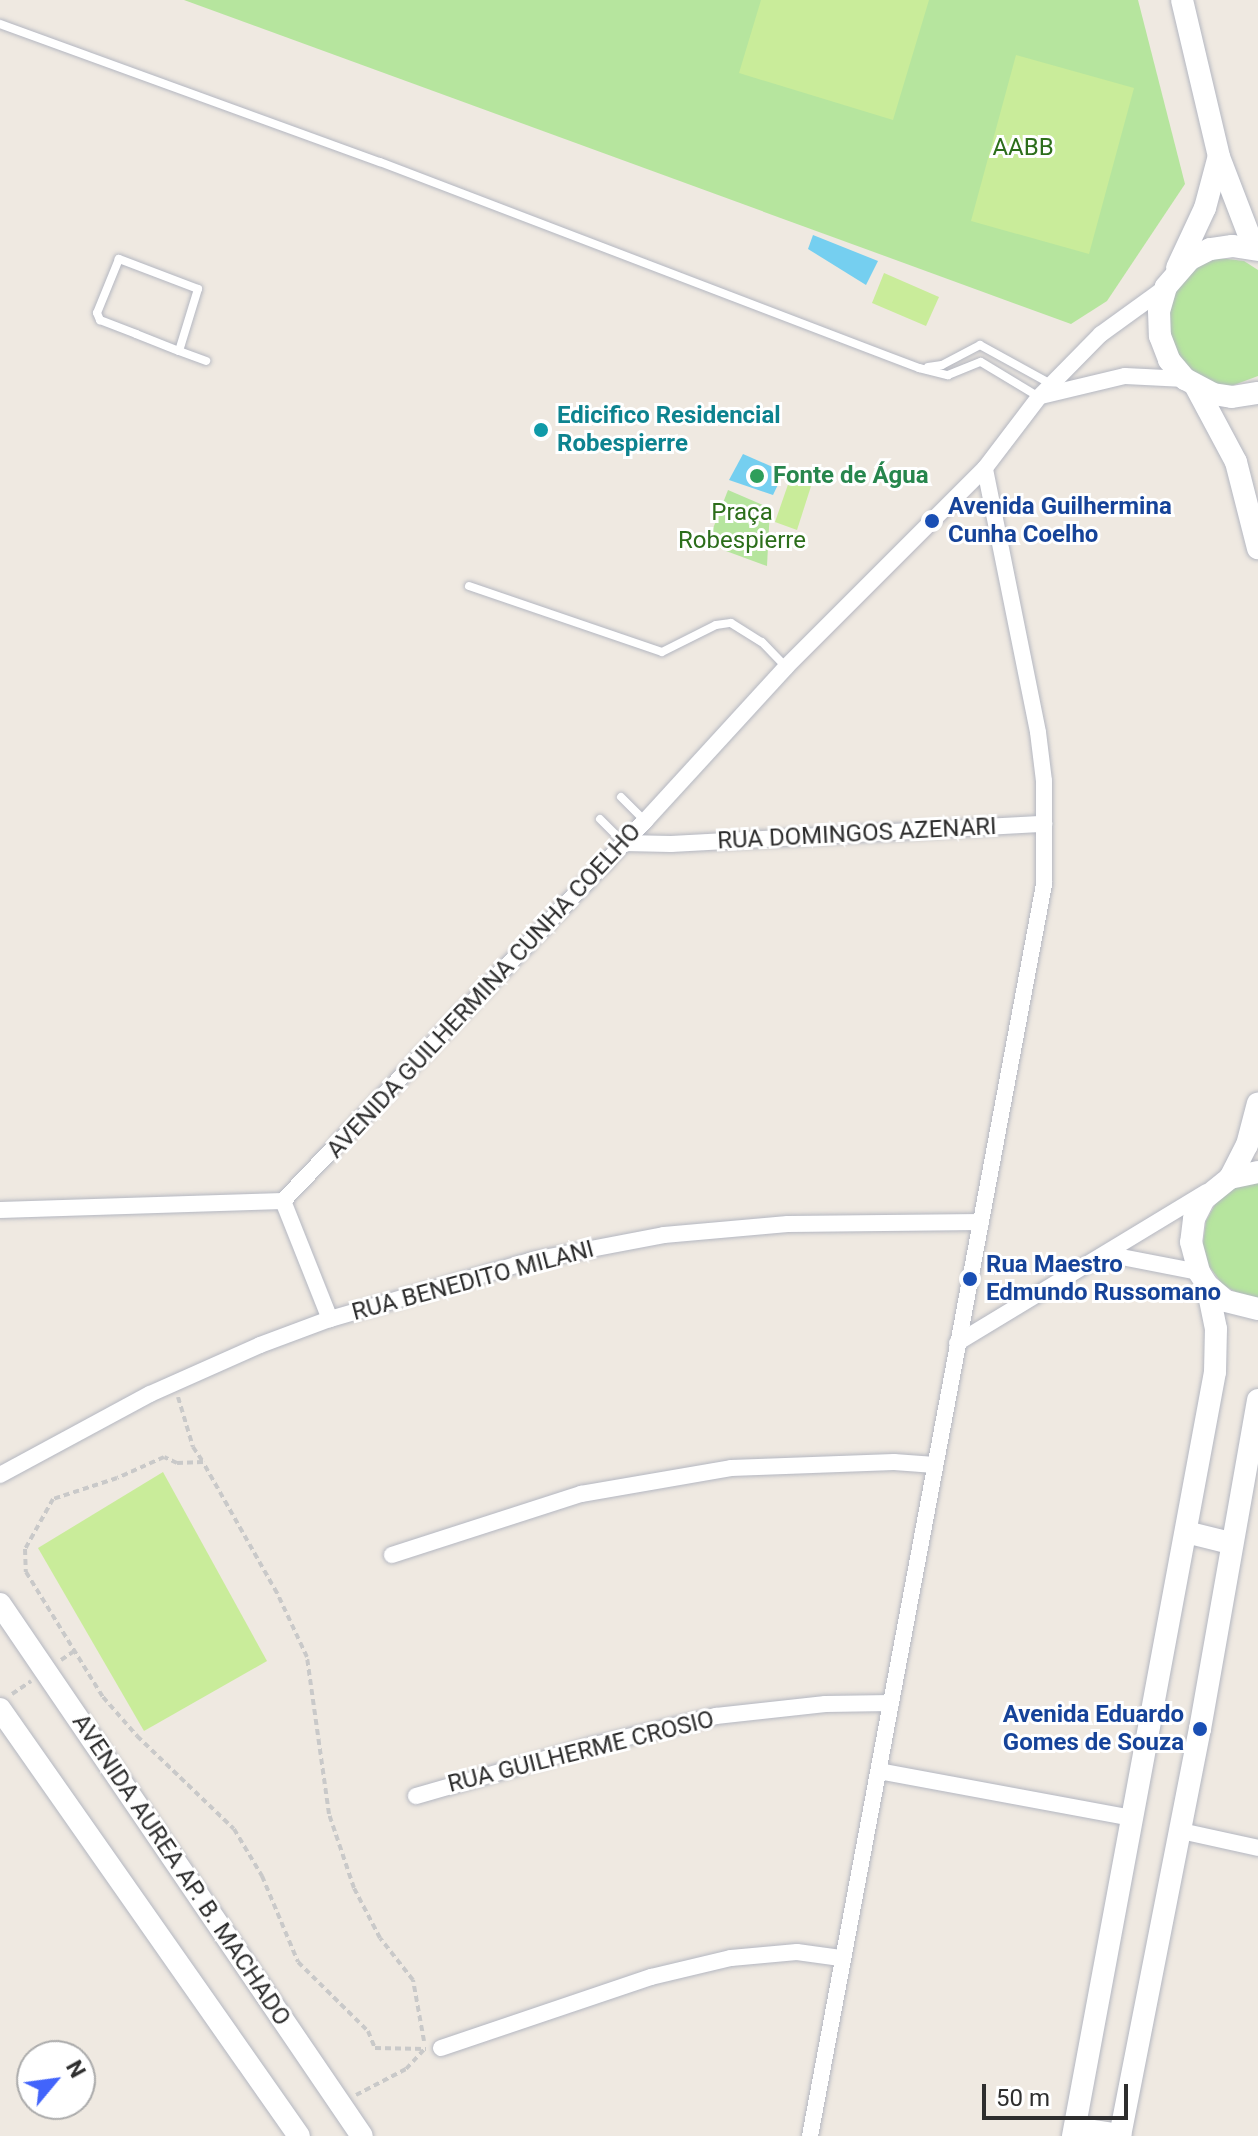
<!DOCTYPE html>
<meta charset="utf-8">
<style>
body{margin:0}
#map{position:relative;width:1258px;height:2136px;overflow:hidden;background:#efe9e1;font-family:Roboto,sans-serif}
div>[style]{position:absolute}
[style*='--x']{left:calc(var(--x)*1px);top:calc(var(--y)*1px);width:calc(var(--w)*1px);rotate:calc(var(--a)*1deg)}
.green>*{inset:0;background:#b6e59e}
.pitch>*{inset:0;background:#c9ec9a}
.water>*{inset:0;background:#75cff0}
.path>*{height:4px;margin-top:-2px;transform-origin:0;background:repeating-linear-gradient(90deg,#c9c9c9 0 6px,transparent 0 10px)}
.roads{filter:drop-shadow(0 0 2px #b4b7c1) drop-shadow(0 0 2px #b4b7c1)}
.lane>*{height:8px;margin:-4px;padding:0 4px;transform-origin:4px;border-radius:4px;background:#fff}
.street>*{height:16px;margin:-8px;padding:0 8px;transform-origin:8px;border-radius:8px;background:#fff}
.secondary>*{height:22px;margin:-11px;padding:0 11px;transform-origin:11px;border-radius:11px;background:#fff}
.dots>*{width:22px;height:22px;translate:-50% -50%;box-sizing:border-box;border:4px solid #fff;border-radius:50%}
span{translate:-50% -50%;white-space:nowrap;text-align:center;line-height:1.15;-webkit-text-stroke:6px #fff;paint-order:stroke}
.park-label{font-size:24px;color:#2c6e1b}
.culture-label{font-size:24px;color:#0d838f;font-weight:700}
.left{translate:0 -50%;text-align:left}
.leisure-label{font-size:24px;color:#27864d;font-weight:700}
.transit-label{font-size:24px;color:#164399;font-weight:700}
.right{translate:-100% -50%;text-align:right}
.street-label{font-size:24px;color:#2e2e2e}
.north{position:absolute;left:16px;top:2040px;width:80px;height:80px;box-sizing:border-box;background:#fff;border:2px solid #ababab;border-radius:50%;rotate:61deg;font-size:22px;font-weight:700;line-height:32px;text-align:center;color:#2e2e2e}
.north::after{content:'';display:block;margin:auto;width:28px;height:36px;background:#4264fb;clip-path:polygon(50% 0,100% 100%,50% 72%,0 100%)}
.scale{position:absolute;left:982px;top:2084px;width:146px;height:36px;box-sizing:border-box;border:4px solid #2e2e2e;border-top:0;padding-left:10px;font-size:24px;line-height:28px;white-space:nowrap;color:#2e2e2e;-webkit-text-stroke:6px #fff;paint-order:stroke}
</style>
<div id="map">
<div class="green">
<i style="clip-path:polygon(184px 0,1138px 0,1185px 184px,1107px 301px,1071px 324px)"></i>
<i style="clip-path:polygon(1219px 258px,1244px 261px,1258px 270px,1258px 376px,1226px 388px,1179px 371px,1161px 301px,1195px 264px)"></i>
<i style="clip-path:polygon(728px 490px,770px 508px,767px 566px,707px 544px)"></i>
<i style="clip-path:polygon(1258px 1181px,1258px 1298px,1243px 1296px,1223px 1285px,1209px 1266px,1203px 1244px,1206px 1221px,1217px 1201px,1235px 1187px)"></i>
</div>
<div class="pitch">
<i style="clip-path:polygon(761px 0,929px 0,893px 120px,739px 73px)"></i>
<i style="clip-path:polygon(1016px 55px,1134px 88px,1089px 254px,971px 221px)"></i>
<i style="clip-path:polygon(884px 273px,939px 297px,926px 326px,872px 303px)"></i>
<i style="clip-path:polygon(792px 473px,813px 480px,797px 530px,775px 522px)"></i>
<i style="clip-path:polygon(163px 1472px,267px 1661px,144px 1731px,38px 1548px)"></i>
</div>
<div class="water">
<i style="clip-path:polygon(813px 235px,878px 261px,866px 285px,808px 249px)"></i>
<i style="clip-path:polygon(743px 454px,784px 472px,773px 495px,729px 480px)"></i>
</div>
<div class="path">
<i style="--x:178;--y:1397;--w:52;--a:73.3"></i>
<i style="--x:193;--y:1447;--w:18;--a:56"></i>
<i style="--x:61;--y:1660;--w:18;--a:-34"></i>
<i style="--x:12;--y:1694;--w:23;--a:-34"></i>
<i style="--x:424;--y:2041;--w:62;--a:-100.2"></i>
<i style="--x:413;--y:1980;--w:53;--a:-128.2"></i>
<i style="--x:380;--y:1938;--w:56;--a:-117.5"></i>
<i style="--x:354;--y:1888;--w:78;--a:-108.7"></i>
<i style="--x:329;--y:1814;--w:159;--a:-98"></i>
<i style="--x:307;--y:1657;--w:71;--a:-115.1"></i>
<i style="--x:277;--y:1593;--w:150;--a:-119.5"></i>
<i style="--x:203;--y:1462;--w:26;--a:178"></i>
<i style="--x:177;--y:1463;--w:14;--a:-155"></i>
<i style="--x:164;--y:1457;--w:51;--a:155.9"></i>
<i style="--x:117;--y:1478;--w:67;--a:161.8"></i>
<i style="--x:53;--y:1499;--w:57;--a:119.2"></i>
<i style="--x:25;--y:1549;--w:23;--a:88"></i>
<i style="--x:26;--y:1572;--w:147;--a:58.4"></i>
<i style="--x:103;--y:1697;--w:52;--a:48.9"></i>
<i style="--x:137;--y:1736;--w:134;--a:43.8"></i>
<i style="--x:234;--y:1829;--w:55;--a:59.2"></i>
<i style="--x:262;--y:1876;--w:93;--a:67.3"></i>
<i style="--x:298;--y:1962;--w:98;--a:44.6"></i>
<i style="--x:368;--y:2031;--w:18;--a:68"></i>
<i style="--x:375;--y:2048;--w:51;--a:1.1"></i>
<i style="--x:356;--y:2095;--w:56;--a:-27.5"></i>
<i style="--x:406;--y:2069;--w:26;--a:-47"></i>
</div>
<div class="roads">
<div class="lane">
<i style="--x:0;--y:24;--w:404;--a:20"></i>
<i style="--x:380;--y:162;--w:577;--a:20.92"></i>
<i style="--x:919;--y:368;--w:30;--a:14"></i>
<i style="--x:948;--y:375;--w:35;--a:-22"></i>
<i style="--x:981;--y:362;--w:68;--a:31.1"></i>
<i style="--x:179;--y:351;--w:65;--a:-73"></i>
<i style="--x:198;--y:289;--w:85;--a:-159.2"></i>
<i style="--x:119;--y:259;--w:58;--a:112.2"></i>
<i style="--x:97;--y:313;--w:8;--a:67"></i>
<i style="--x:100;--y:320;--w:39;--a:21"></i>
<i style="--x:136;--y:334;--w:46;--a:21.6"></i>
<i style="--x:179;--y:351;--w:29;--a:20"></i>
<i style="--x:928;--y:367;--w:14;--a:-8"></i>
<i style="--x:942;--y:365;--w:43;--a:-27.8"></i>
<i style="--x:980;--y:345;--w:81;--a:28.8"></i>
<i style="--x:469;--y:586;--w:204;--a:18.9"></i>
<i style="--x:662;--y:652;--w:60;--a:-26.6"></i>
<i style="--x:716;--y:625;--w:15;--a:-8"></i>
<i style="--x:731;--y:623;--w:36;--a:32"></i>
<i style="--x:762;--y:642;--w:35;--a:46"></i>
<i style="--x:621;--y:797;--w:34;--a:45"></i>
<i style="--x:600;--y:819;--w:34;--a:45"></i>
</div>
<div class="street">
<i style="--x:1041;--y:396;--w:86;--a:-13.4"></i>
<i style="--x:1125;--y:376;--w:60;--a:2.9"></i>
<i style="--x:624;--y:843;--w:47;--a:1.2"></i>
<i style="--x:671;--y:844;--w:374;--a:-3.1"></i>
<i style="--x:283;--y:1201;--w:127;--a:68.3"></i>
<i style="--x:0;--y:1210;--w:283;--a:-1.8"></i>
<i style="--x:283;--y:1201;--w:525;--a:-46.39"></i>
<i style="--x:645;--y:821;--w:209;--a:-47.5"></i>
<i style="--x:786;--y:667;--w:281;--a:-45"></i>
<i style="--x:985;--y:468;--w:89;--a:-52.7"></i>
<i style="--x:1039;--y:397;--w:88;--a:-45.5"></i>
<i style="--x:1101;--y:334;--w:80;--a:-35.9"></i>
<i style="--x:1106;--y:1254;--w:95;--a:11"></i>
<i style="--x:957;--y:1343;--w:291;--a:-31.2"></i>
<i style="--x:0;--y:1475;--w:170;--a:-28.4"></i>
<i style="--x:150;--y:1394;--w:120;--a:-24"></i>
<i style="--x:260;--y:1345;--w:75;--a:-20.4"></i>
<i style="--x:330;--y:1319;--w:211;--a:-16.2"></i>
<i style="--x:533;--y:1260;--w:133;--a:-10.8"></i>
<i style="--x:664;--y:1235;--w:124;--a:-5.1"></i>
<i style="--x:788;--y:1224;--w:193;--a:-0.6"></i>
<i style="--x:392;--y:1555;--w:199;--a:-17.9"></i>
<i style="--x:581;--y:1494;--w:152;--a:-9.8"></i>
<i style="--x:731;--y:1468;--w:163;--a:-2.1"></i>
<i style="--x:894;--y:1462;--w:41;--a:4.2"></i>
<i style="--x:879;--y:1771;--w:257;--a:10.5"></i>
<i style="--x:416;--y:1796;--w:181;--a:-16"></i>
<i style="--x:590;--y:1746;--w:130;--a:-13.4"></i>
<i style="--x:716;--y:1716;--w:110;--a:-6.3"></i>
<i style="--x:825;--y:1704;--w:66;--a:-0.9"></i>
<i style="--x:1181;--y:1831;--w:79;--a:12.4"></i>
<i style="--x:441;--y:2048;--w:222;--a:-18.7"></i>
<i style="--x:651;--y:1977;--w:82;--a:-13.4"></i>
<i style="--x:731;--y:1958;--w:66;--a:-5.2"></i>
<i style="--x:797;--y:1952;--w:44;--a:7.8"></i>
<i style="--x:810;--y:2136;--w:1274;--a:-79.41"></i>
<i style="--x:1044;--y:884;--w:103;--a:-90"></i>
<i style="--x:1044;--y:781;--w:49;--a:-97"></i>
<i style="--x:1038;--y:732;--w:269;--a:-101.4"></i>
</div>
<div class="secondary">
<i style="--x:1182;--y:0;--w:161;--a:76.7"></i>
<i style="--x:1219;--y:157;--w:97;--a:69"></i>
<i style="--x:1258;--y:250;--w:26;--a:-171"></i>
<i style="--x:1232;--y:246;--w:22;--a:172"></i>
<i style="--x:1210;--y:249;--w:22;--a:153"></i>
<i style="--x:1190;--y:259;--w:37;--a:131"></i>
<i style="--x:1166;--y:287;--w:25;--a:106"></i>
<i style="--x:1159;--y:311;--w:25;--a:88"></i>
<i style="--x:1160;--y:336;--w:26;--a:69"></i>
<i style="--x:1169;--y:360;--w:25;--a:50"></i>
<i style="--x:1185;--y:379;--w:32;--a:28"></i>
<i style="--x:1213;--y:394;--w:19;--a:9"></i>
<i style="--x:1232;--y:397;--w:26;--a:-9"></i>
<i style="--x:1177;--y:268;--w:66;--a:-65"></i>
<i style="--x:1205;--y:208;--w:51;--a:-75.1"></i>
<i style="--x:1196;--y:387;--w:85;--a:61.9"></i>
<i style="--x:1236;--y:462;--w:89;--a:75.7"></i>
<i style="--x:1258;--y:1172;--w:29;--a:168"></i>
<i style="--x:1230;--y:1178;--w:33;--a:141"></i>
<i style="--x:1204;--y:1199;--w:22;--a:117"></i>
<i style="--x:1194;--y:1219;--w:23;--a:97"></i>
<i style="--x:1191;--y:1242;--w:31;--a:75"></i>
<i style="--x:1199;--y:1272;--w:15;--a:58"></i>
<i style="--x:1207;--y:1285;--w:25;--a:40"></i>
<i style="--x:1226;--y:1301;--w:33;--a:14"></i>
<i style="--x:1230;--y:1178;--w:37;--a:-63"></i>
<i style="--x:1247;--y:1145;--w:43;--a:-75.3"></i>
<i style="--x:1186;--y:1532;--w:45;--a:14"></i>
<i style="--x:0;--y:1604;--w:643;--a:55.77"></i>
<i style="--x:0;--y:1709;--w:521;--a:55"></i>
<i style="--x:1075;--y:2128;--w:46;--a:8.8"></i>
<i style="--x:1073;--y:2136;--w:777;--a:-79.47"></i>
<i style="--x:1215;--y:1372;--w:43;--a:-88.7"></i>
<i style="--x:1216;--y:1329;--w:45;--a:-101.6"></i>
<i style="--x:1120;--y:2136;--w:415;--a:-78.9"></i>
<i style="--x:1200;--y:1729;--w:334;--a:-80"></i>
</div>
</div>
<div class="dots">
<i style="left:541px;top:430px;background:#0f9aa8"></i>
<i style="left:757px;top:476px;background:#2e9e5b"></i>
<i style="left:932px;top:521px;background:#1a4fb4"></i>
<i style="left:970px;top:1279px;background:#1a4fb4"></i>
<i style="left:1200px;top:1729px;background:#1a4fb4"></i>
</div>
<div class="park-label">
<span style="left:1023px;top:148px">AABB</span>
<span style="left:742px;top:527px">Praça<br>Robespierre</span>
</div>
<div class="culture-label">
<span class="left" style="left:557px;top:430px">Edicifico Residencial<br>Robespierre</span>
</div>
<div class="leisure-label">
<span class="left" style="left:773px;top:476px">Fonte de Água</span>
</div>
<div class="transit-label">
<span class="left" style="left:948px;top:521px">Avenida Guilhermina<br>Cunha Coelho</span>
<span class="left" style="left:986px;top:1279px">Rua Maestro<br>Edmundo Russomano</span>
<span class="right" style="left:1184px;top:1729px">Avenida Eduardo<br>Gomes de Souza</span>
</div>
<div class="street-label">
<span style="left:857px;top:834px;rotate:-3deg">RUA DOMINGOS AZENARI</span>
<span style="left:484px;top:991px;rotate:-47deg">AVENIDA GUILHERMINA CUNHA COELHO</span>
<span style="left:473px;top:1281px;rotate:-15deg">RUA BENEDITO MILANI</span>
<span style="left:581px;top:1752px;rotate:-14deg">RUA GUILHERME CROSIO</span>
<span style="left:181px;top:1870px;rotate:56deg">AVENIDA AUREA AP. B. MACHADO</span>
</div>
<div class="north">N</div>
<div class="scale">50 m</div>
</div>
